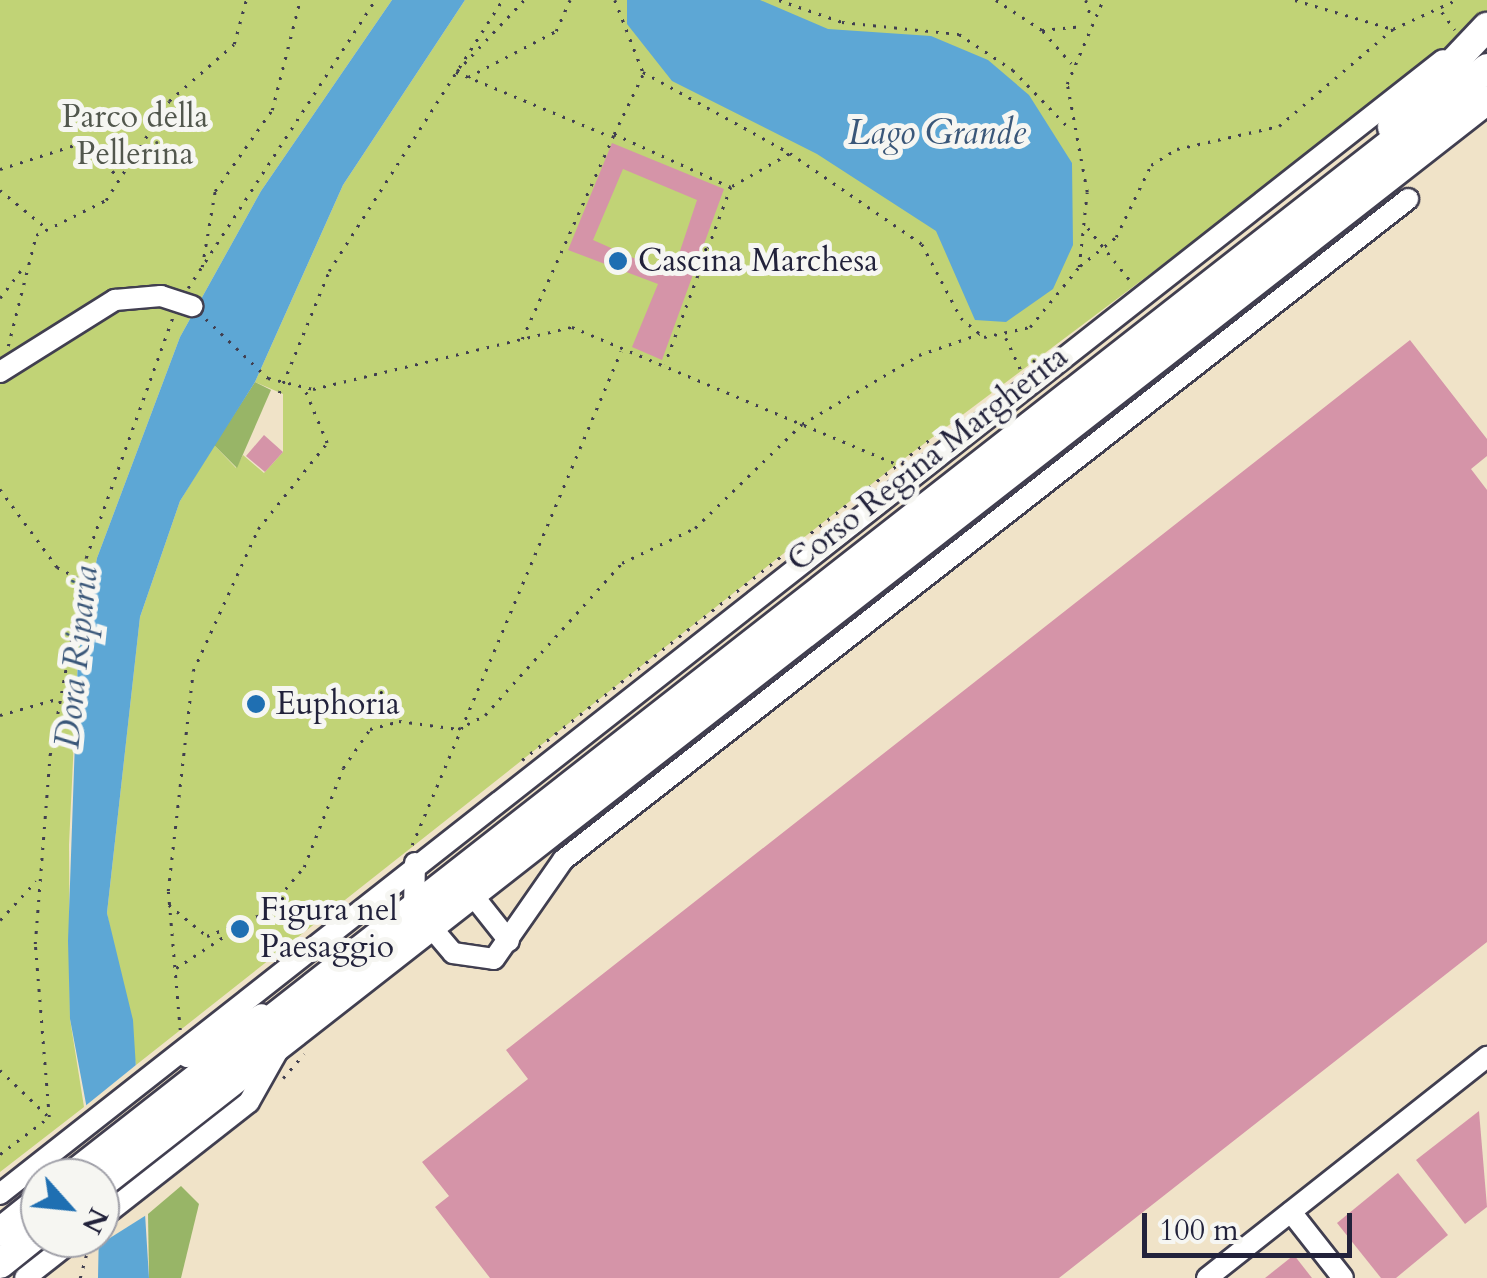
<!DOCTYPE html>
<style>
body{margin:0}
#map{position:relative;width:1487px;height:1278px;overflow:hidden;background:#f0e3c8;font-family:Cardo,serif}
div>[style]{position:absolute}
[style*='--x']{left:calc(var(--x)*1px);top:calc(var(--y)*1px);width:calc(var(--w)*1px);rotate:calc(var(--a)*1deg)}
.green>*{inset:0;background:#c1d376}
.forest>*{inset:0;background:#98b567}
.water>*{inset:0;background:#5da7d5}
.pier>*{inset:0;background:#f0e3c8}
.building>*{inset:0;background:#d594a8}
.path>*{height:2.5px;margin-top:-1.25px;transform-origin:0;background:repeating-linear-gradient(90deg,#413f50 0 2.5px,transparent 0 10.5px)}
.roads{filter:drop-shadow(2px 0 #413f50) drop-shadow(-2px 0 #413f50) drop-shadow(0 2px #413f50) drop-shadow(0 -2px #413f50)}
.minor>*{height:20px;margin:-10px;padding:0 10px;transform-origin:10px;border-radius:10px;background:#fff}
.major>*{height:28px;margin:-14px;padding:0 14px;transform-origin:14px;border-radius:14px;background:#fff}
.dots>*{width:28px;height:28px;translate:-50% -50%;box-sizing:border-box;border:5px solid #f6f6f2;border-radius:50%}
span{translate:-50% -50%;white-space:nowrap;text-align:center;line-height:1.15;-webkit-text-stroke:10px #f6f6f2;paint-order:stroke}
.park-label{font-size:32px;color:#52574d}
.poi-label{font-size:32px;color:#22223b}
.left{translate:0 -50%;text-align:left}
.street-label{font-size:32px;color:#22223b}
.water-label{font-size:35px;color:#3a5779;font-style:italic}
.north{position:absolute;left:20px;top:1158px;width:100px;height:100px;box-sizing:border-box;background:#f6f6f2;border:2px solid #a1a1a9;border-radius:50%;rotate:117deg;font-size:28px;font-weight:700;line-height:40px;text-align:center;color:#22223b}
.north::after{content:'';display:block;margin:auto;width:35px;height:45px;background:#1f6fb2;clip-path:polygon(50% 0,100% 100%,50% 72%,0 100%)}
.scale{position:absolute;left:1142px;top:1213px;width:210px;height:45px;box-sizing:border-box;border:5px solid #22223b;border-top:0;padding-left:12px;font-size:30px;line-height:35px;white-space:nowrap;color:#22223b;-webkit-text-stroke:8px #f6f6f2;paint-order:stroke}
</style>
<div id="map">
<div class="green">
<div style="clip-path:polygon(0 0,392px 0,261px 191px,180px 337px,97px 558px,78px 655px,69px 845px,70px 1019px,84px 1107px,0 1172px)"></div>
<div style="clip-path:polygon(465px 0,1487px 0,1487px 21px,897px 464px,136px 1065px,107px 913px,140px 617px,180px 501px,214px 445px,236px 468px,243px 455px,264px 473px,283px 452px,283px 394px,255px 382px,343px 185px)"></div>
</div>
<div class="forest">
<div style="clip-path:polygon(255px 382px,271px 390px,237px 468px,214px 445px)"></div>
<div style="clip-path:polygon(181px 1186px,199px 1204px,181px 1278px,149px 1278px,148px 1214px)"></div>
</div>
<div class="water">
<div style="clip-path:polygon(392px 0,465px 0,343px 185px,255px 382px,180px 501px,140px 617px,107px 913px,133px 1020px,149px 1278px,98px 1278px,100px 1178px,70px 1019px,68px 941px,78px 655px,97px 558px,180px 337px,261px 191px)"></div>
<div style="clip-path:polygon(627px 0,760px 0,828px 29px,931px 36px,988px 60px,1029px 95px,1072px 163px,1073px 245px,1053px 289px,1006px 322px,975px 320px,936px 231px,817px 154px,672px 81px,627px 24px)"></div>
</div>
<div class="pier">
<div style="clip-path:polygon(136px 1065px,148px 1214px,102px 1243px,84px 1107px)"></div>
</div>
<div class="building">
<div style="clip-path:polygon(evenodd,612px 143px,724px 189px,662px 360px,632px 347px,658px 284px,568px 250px,612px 143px,623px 169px,697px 200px,672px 275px,593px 240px,623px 169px)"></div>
<div style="clip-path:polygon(1410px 340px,1487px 439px,1487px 456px,1471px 469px,1487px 490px,1487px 942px,1059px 1278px,490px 1278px,435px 1207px,449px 1196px,422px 1162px,528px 1079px,506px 1050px)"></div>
<div style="clip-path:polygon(264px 435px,283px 452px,265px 472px,246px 456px)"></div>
<div style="clip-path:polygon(1479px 1111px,1487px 1207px,1465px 1224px,1416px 1160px)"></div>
<div style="clip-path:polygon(1398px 1173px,1448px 1235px,1396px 1278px,1381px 1278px,1337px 1223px)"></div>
<div style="clip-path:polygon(1294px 1255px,1312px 1278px,1265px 1278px)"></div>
</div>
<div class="path">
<div style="--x:615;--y:0;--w:77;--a:68.7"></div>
<div style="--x:643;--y:72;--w:168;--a:28.9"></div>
<div style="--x:790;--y:153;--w:160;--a:34.6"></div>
<div style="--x:922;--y:244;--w:84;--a:62.2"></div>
<div style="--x:961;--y:318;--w:30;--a:40"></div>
<div style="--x:984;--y:337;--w:47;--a:-12.3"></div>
<div style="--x:1030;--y:327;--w:77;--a:-50.8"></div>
<div style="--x:1079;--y:267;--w:75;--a:-83.9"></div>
<div style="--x:1087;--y:192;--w:110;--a:-100.5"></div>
<div style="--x:1067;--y:84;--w:91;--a:-66.8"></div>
<div style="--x:779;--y:0;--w:67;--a:19.2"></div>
<div style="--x:842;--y:22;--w:118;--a:5.9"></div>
<div style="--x:959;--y:34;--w:65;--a:33.7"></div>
<div style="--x:1013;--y:70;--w:78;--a:46"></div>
<div style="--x:996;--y:0;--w:55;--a:33.1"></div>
<div style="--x:1042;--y:30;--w:42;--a:-5.4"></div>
<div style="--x:1086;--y:0;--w:18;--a:74"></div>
<div style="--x:1295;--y:0;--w:102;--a:16.5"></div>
<div style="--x:1393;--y:29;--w:69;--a:-24.7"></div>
<div style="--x:1442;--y:12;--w:22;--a:54"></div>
<div style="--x:1043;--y:31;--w:43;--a:48.8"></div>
<div style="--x:457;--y:71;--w:98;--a:-46.7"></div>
<div style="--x:456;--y:72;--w:161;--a:22.6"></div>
<div style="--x:468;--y:77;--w:99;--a:-27.6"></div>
<div style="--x:556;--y:31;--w:34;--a:-66"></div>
<div style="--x:614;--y:134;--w:67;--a:-64.2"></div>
<div style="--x:0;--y:169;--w:85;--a:-17.8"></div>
<div style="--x:81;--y:143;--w:51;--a:41.8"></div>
<div style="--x:732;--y:186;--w:67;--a:-29.6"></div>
<div style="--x:0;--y:190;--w:57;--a:39.3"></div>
<div style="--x:1088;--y:228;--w:72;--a:51.2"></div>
<div style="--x:1080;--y:266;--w:46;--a:-38.9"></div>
<div style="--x:1116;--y:237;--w:80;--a:-64.1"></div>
<div style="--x:1151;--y:165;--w:31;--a:-32"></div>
<div style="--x:1177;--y:149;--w:105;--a:-12.7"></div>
<div style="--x:1279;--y:126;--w:150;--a:-40.4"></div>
<div style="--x:202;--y:267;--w:77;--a:-80.3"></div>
<div style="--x:215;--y:191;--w:99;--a:-54.9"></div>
<div style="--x:272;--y:110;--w:114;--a:-75.7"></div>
<div style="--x:188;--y:288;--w:343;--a:-57"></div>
<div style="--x:0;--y:298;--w:38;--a:-53"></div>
<div style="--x:206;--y:319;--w:86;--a:43.6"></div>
<div style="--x:268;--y:378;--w:46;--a:13.7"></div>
<div style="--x:313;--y:389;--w:266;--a:-13.5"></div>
<div style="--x:572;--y:327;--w:354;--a:22.9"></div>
<div style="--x:1006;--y:338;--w:35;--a:65"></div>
<div style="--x:522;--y:339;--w:225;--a:-65.8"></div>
<div style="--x:614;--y:134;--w:128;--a:24.4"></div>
<div style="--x:731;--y:187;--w:189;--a:110.4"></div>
<div style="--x:8;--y:346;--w:114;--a:-75.8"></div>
<div style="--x:36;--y:235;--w:78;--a:-26.6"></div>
<div style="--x:106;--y:200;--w:117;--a:-57.5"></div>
<div style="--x:169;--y:101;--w:86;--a:-41.2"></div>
<div style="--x:234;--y:44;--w:46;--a:-74.7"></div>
<div style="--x:279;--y:393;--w:132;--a:-67.7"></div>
<div style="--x:329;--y:271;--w:322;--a:-57.4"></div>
<div style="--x:0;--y:489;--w:97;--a:53.8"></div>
<div style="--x:57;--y:567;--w:26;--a:28"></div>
<div style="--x:0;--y:715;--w:59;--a:-15.7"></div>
<div style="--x:522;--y:760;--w:547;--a:-38.17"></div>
<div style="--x:412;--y:845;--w:536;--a:-67.07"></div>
<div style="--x:169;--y:905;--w:49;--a:39.2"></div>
<div style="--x:207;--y:936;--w:62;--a:-21.6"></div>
<div style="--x:265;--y:913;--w:60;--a:-49.7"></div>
<div style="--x:304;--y:867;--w:106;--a:-68.5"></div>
<div style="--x:343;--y:768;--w:47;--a:-55.3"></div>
<div style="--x:370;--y:729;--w:30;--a:-15"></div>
<div style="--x:399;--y:721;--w:60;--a:7.7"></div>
<div style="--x:458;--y:729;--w:30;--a:-27"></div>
<div style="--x:485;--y:715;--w:205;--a:-48"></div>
<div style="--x:622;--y:563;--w:81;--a:-25.6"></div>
<div style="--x:695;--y:528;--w:149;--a:-44.2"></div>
<div style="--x:802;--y:424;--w:136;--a:-30.5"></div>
<div style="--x:919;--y:355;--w:64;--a:-19.3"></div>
<div style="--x:0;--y:920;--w:53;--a:-47.3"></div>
<div style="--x:176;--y:968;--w:56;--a:-33.4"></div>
<div style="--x:180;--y:1030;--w:140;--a:-94.9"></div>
<div style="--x:168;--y:891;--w:221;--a:-83.5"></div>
<div style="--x:193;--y:671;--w:156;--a:-65.4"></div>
<div style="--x:258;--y:529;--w:110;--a:-51.3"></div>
<div style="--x:327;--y:443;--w:60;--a:-112.7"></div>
<div style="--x:0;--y:1070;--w:66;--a:43.8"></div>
<div style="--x:283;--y:1078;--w:32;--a:-49"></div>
<div style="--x:49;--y:1117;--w:174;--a:-94.6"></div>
<div style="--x:35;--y:944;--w:190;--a:-85.5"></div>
<div style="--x:50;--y:755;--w:200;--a:-79.6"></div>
<div style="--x:86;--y:558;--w:256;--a:-70.2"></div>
<div style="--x:0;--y:1154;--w:60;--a:-36.9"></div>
<div style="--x:89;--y:1250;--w:22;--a:-39"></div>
<div style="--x:80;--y:1278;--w:28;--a:-75"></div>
</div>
<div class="roads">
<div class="minor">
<div style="--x:0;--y:372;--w:136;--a:-32.1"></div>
<div style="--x:115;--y:300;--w:46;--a:-5"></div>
<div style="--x:161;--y:296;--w:33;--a:18"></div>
<div style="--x:415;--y:863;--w:44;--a:91.3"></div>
<div style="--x:414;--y:907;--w:60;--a:49.7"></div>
<div style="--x:453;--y:953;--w:41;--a:8.3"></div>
<div style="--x:494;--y:959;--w:121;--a:-55.1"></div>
<div style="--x:563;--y:860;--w:1073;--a:-38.03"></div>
<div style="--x:471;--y:893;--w:61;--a:51.6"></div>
<div style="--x:187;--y:1057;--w:86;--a:-29.8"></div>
<div style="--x:0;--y:1194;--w:1835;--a:-38.16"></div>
<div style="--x:1291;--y:1212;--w:84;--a:51.8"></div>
<div style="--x:100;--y:1219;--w:189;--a:-38.1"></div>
<div style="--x:249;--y:1102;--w:63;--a:-60.6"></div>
<div style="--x:25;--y:1278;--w:65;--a:-38.1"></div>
<div style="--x:1207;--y:1278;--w:357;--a:-38.3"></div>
</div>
<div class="major">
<div style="--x:1392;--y:127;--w:138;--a:-46.5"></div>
<div style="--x:69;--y:1178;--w:1801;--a:-38.05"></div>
<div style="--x:100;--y:1185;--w:1761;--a:-38.03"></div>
<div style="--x:0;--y:1232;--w:51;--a:-38.7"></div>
<div style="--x:0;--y:1264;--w:51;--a:-38.7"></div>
</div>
</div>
<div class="dots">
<div style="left:618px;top:261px;background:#1f6fb2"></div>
<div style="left:256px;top:704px;background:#1f6fb2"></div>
<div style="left:240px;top:929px;background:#1f6fb2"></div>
</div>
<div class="park-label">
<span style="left:135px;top:136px">Parco della<br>Pellerina</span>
</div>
<div class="poi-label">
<span class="left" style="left:638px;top:261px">Cascina Marchesa</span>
<span class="left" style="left:276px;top:704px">Euphoria</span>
<span class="left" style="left:260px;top:929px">Figura nel<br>Paesaggio</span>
</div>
<div class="street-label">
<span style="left:928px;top:459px;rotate:-38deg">Corso Regina Margherita</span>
</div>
<div class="water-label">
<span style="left:937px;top:133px">Lago Grande</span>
<span style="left:77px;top:657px;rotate:-84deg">Dora Riparia</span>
</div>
<div class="north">N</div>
<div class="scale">100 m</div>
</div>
